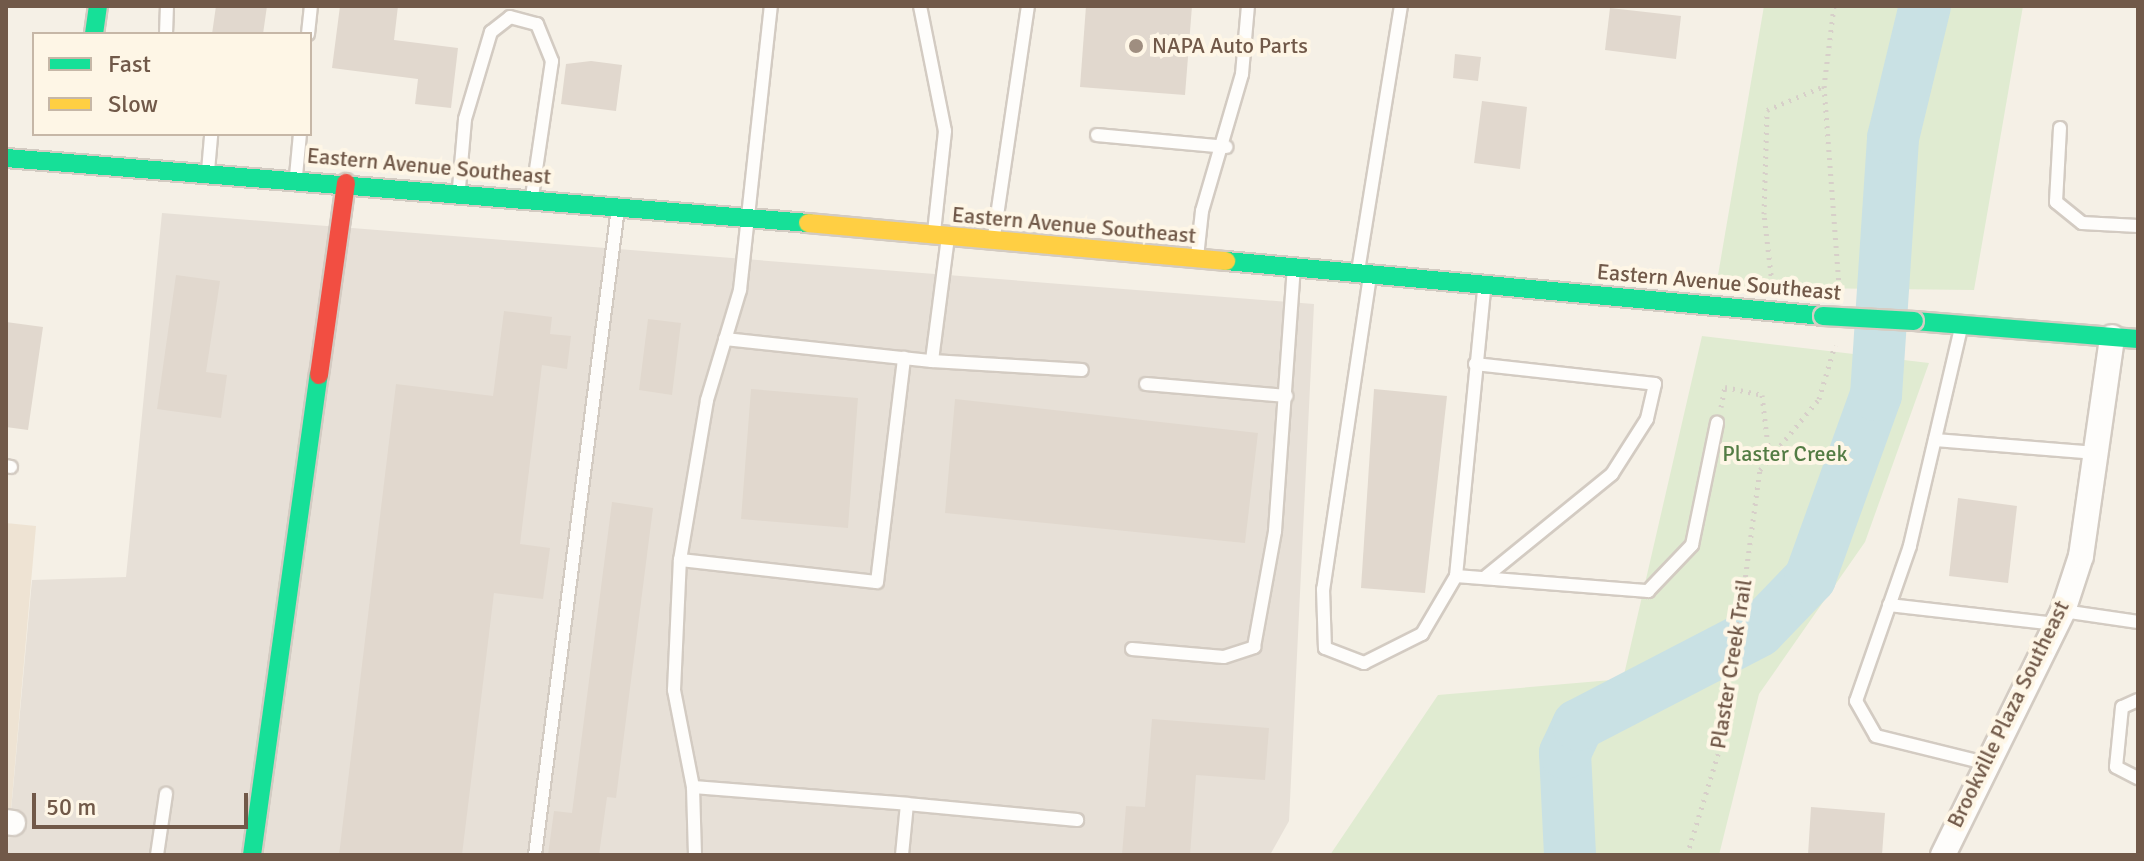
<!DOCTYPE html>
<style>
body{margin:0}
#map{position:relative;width:2144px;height:861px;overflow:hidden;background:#f5f0e6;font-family:Signika,sans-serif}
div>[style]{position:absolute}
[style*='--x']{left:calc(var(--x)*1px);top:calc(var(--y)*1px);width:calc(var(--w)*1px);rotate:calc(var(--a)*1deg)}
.residential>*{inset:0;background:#eee3d3}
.industrial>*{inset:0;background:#e7e0d7}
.green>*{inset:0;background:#e0ebd1}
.river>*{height:52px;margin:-26px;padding:0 26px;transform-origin:26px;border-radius:26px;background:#c9e1e4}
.building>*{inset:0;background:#e1d8ce}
.path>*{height:5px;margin-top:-2.5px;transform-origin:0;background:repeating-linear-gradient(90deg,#d7cfc9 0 2px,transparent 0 8px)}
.roads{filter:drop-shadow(2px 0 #d3cbc2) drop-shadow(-2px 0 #d3cbc2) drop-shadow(0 2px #d3cbc2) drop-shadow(0 -2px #d3cbc2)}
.lane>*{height:12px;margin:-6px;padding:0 6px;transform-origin:6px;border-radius:6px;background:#fefdfb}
.street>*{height:24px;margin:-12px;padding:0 12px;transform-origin:12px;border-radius:12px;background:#fefdfb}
.fast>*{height:18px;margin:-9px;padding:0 9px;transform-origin:9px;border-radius:9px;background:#16e098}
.slow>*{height:18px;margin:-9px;padding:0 9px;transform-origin:9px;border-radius:9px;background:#ffcf43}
.jam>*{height:18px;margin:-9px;padding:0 9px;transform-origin:9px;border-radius:9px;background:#f24e42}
.bridges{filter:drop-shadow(2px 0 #d5ccc3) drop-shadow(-2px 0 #d5ccc3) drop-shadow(0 2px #d5ccc3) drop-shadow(0 -2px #d5ccc3)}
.fast-bridge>*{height:18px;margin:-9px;padding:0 9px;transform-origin:9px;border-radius:9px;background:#16e098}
.dots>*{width:22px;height:22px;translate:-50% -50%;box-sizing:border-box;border:4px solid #fef6e6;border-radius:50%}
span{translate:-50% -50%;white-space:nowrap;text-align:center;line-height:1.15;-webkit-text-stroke:8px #fef6e6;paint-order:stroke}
.poi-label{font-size:22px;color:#715949}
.left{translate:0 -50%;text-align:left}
.street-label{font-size:22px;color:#715949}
.park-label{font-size:22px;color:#537c44}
.frame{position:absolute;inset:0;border:8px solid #715949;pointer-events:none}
.legend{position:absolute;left:32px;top:32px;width:280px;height:104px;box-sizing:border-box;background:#fef6e6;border:2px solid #c6b7a7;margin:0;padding:10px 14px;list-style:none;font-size:24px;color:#715949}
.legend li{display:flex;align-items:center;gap:16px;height:40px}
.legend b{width:40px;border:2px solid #c6b7a7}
.scale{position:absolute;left:32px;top:793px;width:216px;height:36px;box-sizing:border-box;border:4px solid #715949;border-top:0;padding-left:10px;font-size:24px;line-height:28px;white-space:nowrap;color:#715949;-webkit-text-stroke:6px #fef6e6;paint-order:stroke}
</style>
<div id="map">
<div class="residential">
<div style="clip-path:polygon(6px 523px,36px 526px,7px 855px,6px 855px)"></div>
</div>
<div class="industrial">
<div style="clip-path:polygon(162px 213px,1314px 304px,1289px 821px,1270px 855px,7px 855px,32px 580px,126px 577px)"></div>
</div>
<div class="green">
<div style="clip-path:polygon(1764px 6px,2023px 6px,1974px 290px,1716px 287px)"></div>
<div style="clip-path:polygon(1702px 336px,1929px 363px,1865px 542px,1759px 694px,1719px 855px,1330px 855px,1438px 695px,1623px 679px)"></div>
</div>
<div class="river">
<div style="--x:1570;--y:855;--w:102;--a:-92.8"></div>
<div style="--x:1565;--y:753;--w:31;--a:-65"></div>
<div style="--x:1578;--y:725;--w:204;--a:-27.4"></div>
<div style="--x:1759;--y:631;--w:74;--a:-46.1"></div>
<div style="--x:1810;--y:578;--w:195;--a:-70.2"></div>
<div style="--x:1876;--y:395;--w:258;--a:-86.2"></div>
<div style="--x:1893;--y:138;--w:136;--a:-76.4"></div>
</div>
<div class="building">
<div style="clip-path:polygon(216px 6px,267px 6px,263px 34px,212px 34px)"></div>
<div style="clip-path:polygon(340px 6px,398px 6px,394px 40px,458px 48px,451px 108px,415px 104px,418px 79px,332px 68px)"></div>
<div style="clip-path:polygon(1086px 6px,1192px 6px,1185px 95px,1080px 87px)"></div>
<div style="clip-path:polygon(1610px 8px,1681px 16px,1676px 59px,1605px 50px)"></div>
<div style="clip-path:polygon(1455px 54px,1481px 57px,1478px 81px,1453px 78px)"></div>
<div style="clip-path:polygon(591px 61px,622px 65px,616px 111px,561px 104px,566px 64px)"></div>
<div style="clip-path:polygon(1482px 101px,1527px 107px,1520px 169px,1474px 163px)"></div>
<div style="clip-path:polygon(176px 275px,220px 281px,206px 372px,227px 375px,221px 418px,157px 409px)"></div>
<div style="clip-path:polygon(504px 311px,552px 317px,550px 334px,571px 336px,567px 369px,542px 365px,520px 544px,550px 548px,543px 599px,494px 593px,462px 855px,339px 855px,396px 384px,493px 396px)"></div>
<div style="clip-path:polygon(648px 319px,681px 323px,672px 395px,639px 390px)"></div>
<div style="clip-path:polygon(6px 322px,43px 327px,28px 430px,6px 427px)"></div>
<div style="clip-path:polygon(751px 389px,858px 398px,848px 528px,741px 519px)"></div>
<div style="clip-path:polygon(1374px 389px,1447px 396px,1425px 593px,1361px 588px)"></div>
<div style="clip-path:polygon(955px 399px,1258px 433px,1245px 543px,945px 513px)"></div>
<div style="clip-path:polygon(1958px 498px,2017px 506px,2008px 583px,1949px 576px)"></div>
<div style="clip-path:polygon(612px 502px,653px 508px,616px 798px,607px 797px,599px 855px,548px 855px,554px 811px,572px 813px)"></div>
<div style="clip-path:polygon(1152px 719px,1269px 728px,1265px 780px,1196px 775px,1190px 855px,1122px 855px,1126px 806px,1145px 807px)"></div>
<div style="clip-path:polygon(1811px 807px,1885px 813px,1882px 855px,1808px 855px)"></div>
</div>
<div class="path">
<div style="--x:1834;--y:6;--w:81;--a:97.1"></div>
<div style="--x:1824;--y:86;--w:202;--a:85.7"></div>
<div style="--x:1772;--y:283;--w:69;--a:-96.6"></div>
<div style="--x:1764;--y:214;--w:104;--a:-88.3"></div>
<div style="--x:1767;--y:110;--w:62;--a:-22.8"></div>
<div style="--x:1721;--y:407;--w:20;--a:-79"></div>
<div style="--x:1725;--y:387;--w:38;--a:12"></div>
<div style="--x:1762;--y:395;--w:60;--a:83.3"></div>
<div style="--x:1687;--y:855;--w:126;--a:-72.9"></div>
<div style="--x:1724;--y:735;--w:267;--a:-82.3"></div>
<div style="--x:1760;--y:470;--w:92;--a:-50.3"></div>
<div style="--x:1819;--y:399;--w:56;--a:-73.5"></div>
</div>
<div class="roads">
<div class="lane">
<div style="--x:920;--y:6;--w:127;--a:78.7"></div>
<div style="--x:945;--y:131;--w:102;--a:96.2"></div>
<div style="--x:166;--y:34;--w:28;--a:-88"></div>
<div style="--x:308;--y:34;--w:28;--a:-84"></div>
<div style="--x:2060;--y:128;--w:74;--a:93.1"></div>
<div style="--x:2056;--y:202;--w:33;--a:39"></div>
<div style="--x:2082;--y:223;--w:56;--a:3.1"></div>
<div style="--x:1097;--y:135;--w:130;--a:5.3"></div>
<div style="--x:208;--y:171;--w:37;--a:-85"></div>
<div style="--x:296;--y:176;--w:42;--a:-84.6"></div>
<div style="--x:459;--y:188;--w:69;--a:-85"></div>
<div style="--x:465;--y:119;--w:91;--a:-73.4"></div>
<div style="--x:491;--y:32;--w:24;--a:-38"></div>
<div style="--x:510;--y:17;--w:28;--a:15"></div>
<div style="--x:537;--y:24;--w:40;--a:68"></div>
<div style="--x:552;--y:61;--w:137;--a:98.4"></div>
<div style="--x:994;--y:236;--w:232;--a:-81.6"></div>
<div style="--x:948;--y:237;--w:125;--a:97.4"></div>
<div style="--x:932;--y:361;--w:150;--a:3.4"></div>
<div style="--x:1197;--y:257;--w:46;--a:-83.8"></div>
<div style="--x:1202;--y:211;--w:143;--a:-73.7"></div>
<div style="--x:1242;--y:74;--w:68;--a:-85"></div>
<div style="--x:1358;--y:271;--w:268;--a:-80.8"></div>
<div style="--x:1370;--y:276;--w:317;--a:98.5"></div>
<div style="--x:1323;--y:589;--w:59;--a:88.1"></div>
<div style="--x:1325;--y:648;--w:42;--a:21"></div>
<div style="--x:1364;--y:663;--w:65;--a:-26.6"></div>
<div style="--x:1422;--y:634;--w:67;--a:-59.6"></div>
<div style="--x:1456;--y:576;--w:288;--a:-84.4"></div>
<div style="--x:1961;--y:328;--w:224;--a:103.2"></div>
<div style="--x:1910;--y:546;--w:164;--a:109.2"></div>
<div style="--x:1856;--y:701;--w:40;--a:60.3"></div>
<div style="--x:1876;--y:736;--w:112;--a:13.9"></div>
<div style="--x:725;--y:339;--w:208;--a:6.1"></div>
<div style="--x:1475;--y:364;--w:181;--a:6.3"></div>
<div style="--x:1655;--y:384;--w:36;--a:103"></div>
<div style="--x:1647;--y:419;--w:65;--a:122.5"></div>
<div style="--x:1612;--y:474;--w:165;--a:140.9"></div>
<div style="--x:1146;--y:384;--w:141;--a:4.9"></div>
<div style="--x:1935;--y:440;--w:162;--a:4.6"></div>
<div style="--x:6;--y:466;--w:5;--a:11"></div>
<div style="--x:680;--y:560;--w:198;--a:6.4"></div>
<div style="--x:877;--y:582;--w:226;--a:-83.1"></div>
<div style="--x:1456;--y:576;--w:193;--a:4.5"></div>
<div style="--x:1648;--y:591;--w:64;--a:-46.3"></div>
<div style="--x:1692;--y:545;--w:125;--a:-78.4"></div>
<div style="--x:1889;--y:605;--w:168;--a:6.5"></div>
<div style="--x:2063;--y:611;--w:76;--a:8.3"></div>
<div style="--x:1132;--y:649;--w:92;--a:5"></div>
<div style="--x:1224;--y:657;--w:32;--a:-18"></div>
<div style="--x:1254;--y:647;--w:118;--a:-79.7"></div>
<div style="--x:1275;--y:531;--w:263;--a:-85.9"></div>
<div style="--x:2138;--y:700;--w:17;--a:156"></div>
<div style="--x:2122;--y:707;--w:60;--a:95.7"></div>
<div style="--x:2116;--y:767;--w:25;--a:27"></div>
<div style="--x:693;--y:787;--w:215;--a:4.5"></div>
<div style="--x:157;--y:855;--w:62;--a:-81.6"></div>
<div style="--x:535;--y:855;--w:652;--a:-82.69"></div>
<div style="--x:695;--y:855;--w:68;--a:-91.7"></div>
<div style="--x:693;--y:787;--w:99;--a:-101.1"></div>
<div style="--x:674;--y:690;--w:130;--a:-87.4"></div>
<div style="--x:680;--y:560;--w:162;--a:-80.4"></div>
<div style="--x:707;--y:400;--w:115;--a:-73.3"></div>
<div style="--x:740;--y:290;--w:286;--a:-83.8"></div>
<div style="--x:902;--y:855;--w:51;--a:-84.4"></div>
<div style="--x:907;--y:804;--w:171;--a:5.4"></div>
</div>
<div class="street">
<div style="--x:6;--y:822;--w:7;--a:8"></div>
<div style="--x:1943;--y:855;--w:272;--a:-63.8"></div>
<div style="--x:2063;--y:611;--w:58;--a:-71.9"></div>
<div style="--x:2081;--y:556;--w:221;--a:-81.9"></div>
</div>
<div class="fast">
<div style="--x:94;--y:34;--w:28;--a:-82"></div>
<div style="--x:6;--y:158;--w:805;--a:4.63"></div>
<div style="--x:1226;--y:261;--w:600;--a:5.26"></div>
<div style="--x:1914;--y:321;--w:225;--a:4.6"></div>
<div style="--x:252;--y:855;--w:485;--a:-82.1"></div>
</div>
<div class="slow">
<div style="--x:808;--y:223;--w:420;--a:5.2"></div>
</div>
<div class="jam">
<div style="--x:319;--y:375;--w:194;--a:-82"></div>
</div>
</div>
<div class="bridges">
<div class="fast-bridge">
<div style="--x:1823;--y:316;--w:91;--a:3.1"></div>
</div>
</div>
<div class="dots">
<div style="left:1136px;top:46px;background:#9f8e80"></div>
</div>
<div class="poi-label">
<span class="left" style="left:1152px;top:46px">NAPA Auto Parts</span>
</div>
<div class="street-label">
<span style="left:429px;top:166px;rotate:5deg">Eastern Avenue Southeast</span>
<span style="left:1074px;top:225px;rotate:5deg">Eastern Avenue Southeast</span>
<span style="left:1719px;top:282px;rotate:5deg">Eastern Avenue Southeast</span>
<span style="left:1731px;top:664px;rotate:-81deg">Plaster Creek Trail</span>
<span style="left:2008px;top:714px;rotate:-64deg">Brookville Plaza Southeast</span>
</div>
<div class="park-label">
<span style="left:1785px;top:454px">Plaster Creek</span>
</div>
<div class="frame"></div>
<ul class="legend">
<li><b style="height:10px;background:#16e098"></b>Fast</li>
<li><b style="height:10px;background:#ffcf43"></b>Slow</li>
</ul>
<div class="scale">50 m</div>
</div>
